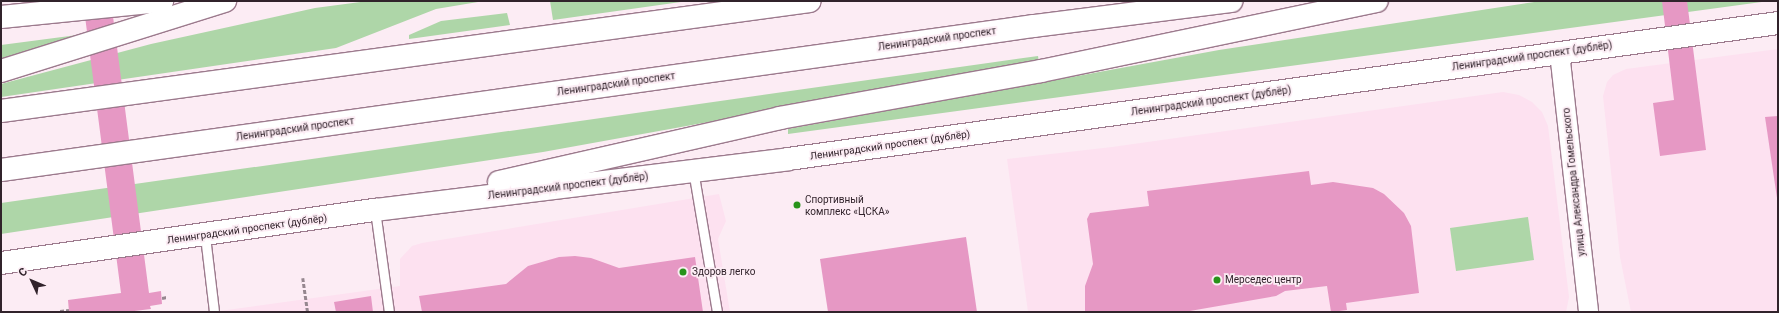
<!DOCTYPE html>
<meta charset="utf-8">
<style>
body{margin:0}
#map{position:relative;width:1779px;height:313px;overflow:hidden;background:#fcecf4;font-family:Roboto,sans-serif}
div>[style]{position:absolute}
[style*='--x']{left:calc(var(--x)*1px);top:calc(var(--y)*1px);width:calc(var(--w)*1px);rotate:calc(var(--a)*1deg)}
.built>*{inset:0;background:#fde1f0}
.green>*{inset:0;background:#aed6a8}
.building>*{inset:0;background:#e698c4}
.path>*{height:2.5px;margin-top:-1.25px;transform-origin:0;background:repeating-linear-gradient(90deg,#96878f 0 4px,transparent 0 6px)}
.roads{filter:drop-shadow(1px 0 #9c7a8d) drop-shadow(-1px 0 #9c7a8d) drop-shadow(0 1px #9c7a8d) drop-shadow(0 -1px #9c7a8d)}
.lane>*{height:9px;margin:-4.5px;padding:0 4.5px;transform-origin:4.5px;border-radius:4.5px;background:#fff}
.street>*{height:19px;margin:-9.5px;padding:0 9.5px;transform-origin:9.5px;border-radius:9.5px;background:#fff}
.secondary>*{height:22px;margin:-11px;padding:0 11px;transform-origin:11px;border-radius:11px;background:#fff}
.primary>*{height:22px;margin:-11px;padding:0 11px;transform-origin:11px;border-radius:11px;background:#fff}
.dots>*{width:11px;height:11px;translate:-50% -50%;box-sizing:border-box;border:2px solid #fcecf4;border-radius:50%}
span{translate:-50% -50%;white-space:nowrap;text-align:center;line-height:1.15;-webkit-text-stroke:3.5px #fcecf4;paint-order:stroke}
.street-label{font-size:10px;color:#31232b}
.poi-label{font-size:10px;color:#31232b}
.left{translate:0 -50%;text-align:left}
.frame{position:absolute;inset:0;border:2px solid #31232b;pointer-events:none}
.north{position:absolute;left:12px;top:261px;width:40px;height:40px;-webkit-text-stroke:3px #fcecf4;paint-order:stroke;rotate:314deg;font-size:11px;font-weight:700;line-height:16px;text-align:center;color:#31232b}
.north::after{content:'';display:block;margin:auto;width:14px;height:18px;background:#31232b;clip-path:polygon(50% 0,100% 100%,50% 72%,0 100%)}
</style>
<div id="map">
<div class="built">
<div style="clip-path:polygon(1778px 49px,1778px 312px,1631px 312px,1620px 257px,1603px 96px,1607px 82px,1613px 75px,1626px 69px)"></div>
<div style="clip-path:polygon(1503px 92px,1519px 95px,1532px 102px,1542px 112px,1548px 126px,1569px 297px,1566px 312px,1028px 312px,1007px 159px,1112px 147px)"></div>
<div style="clip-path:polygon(719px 194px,726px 221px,718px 239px,730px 312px,212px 312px,400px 286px,400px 259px,412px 246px,422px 243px)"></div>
</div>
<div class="green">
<div style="clip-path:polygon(368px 1px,484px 1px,436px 9px,336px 48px,1px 97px,1px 84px,151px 44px,315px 8px)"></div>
<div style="clip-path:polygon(550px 1px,688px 1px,553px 20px)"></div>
<div style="clip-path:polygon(1541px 1px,1769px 1px,788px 134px,788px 129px,1219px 50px)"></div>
<div style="clip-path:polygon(507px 13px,510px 25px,409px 39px,409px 35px,441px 21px)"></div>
<div style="clip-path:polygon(85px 34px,1px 62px,1px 45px)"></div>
<div style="clip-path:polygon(1038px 56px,1039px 62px,543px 152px,1px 234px,1px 203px)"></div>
<div style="clip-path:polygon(1528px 217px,1534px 260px,1456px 271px,1450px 228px)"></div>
</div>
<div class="building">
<div style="clip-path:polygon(83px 1px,111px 1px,149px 293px,161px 291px,162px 304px,150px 306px,151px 309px,126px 312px,69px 312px,68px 300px,121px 293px)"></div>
<div style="clip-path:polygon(1662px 1px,1687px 1px,1706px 150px,1660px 156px,1653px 103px,1674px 100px)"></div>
<div style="clip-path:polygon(1778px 116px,1778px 198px,1777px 198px,1765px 117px)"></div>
<div style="clip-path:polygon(1309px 171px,1311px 185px,1333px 182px,1373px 188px,1384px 194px,1404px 213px,1411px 226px,1419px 293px,1346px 303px,1347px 310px,1331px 312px,1327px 286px,1285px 291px,1276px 296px,1184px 312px,1085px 312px,1085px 286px,1093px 264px,1087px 219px,1090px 213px,1149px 206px,1147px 191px)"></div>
<div style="clip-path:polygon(966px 237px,977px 312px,828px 312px,820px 259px)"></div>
<div style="clip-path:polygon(575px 256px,591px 258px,619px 268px,695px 257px,703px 312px,422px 312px,419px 296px,506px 284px,528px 266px,559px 257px)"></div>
<div style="clip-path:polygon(371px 296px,373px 312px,336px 312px,334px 302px)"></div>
</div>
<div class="path">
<div style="--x:303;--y:278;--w:34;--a:82"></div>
<div style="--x:162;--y:298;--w:5;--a:-11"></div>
<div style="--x:60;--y:311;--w:9;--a:-6"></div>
</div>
<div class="roads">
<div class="lane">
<div style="--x:693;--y:170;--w:144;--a:80.4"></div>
<div style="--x:375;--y:210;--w:103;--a:82.2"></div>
<div style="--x:205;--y:236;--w:77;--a:83.2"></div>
</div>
<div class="street">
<div style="--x:1559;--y:52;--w:262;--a:83.6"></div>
</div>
<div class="secondary">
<div style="--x:1;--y:17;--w:162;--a:-5.7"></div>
<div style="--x:1;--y:71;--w:235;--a:-17.4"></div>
<div style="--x:499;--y:182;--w:288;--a:-12.8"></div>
<div style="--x:780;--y:118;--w:265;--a:-10.2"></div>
<div style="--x:1041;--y:71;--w:343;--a:-11.8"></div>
<div style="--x:1;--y:263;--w:378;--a:-8.1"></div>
<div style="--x:375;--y:210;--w:416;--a:-7"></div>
<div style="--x:788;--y:159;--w:999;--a:-7.82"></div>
</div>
<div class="primary">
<div style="--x:1;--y:111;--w:816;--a:-7.74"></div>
<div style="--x:1;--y:170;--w:1043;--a:-7.94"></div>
<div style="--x:1034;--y:26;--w:199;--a:-7.2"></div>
</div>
</div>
<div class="dots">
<div style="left:797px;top:205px;background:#28931a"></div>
<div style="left:683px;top:272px;background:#28931a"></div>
<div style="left:1217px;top:280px;background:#28931a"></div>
</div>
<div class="street-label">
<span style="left:937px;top:39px;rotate:-8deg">Ленинградский проспект</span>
<span style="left:1532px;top:56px;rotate:-8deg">Ленинградский проспект (дублёр)</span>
<span style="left:616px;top:84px;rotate:-8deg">Ленинградский проспект</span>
<span style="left:1211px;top:101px;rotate:-8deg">Ленинградский проспект (дублёр)</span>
<span style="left:295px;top:129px;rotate:-8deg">Ленинградский проспект</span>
<span style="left:890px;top:145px;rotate:-8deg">Ленинградский проспект (дублёр)</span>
<span style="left:1574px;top:182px;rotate:-96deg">улица Александра Гомельского</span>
<span style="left:568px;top:186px;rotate:-7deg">Ленинградский проспект (дублёр)</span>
<span style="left:247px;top:229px;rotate:-8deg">Ленинградский проспект (дублёр)</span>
</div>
<div class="poi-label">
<span class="left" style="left:805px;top:205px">Спортивный<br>комплекс «ЦСКА»</span>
<span class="left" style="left:692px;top:272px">Здоров легко</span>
<span class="left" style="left:1225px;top:280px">Мерседес центр</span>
</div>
<div class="frame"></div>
<div class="north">С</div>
</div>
